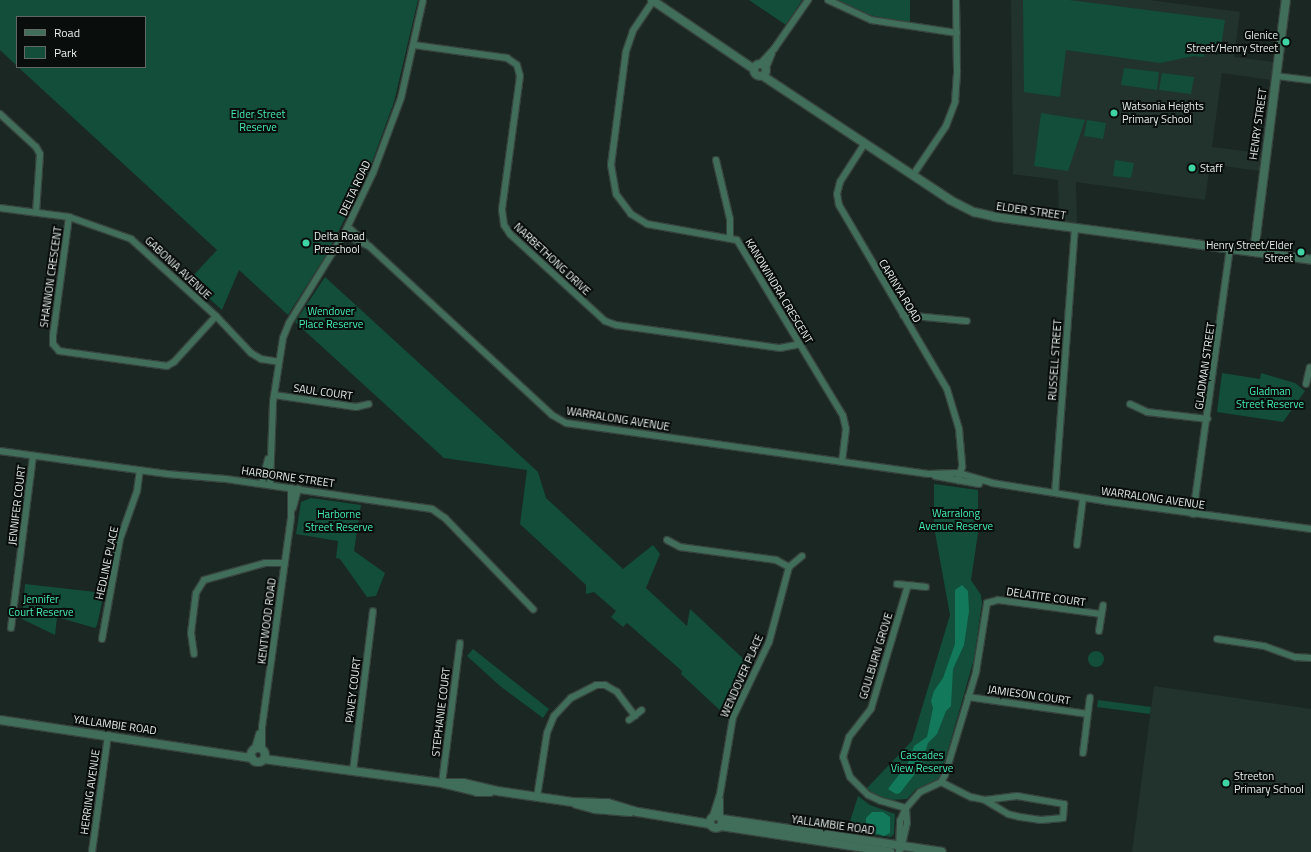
<!DOCTYPE html>
<style>
body{margin:0}
#map{position:relative;width:1311px;height:852px;overflow:hidden;background:#1b2722;font-family:"Titillium Web",sans-serif}
div>[style]{position:absolute}
[style*='--x']{left:calc(var(--x)*1px);top:calc(var(--y)*1px);width:calc(var(--w)*1px);rotate:calc(var(--a)*1deg)}
.built>*{inset:0;background:#21332c}
.green>*{inset:0;background:#124e3a}
.round{border-radius:50%}
.water>*{inset:0;background:#12795a}
.roads{filter:drop-shadow(1px 0 #37433e) drop-shadow(-1px 0 #37433e) drop-shadow(0 1px #37433e) drop-shadow(0 -1px #37433e)}
.minor>*{height:6px;margin:-3px;padding:0 3px;transform-origin:3px;border-radius:3px;background:#416d5b}
.tertiary>*{height:8px;margin:-4px;padding:0 4px;transform-origin:4px;border-radius:4px;background:#416d5b}
.tertiary>.ring{margin:-4px;padding:0;box-sizing:content-box;background:none;border:8px solid #416d5b;border-radius:50%}
.dots>*{width:11px;height:11px;translate:-50% -50%;box-sizing:border-box;border:2px solid #090e0c;border-radius:50%}
span{translate:-50% -50%;white-space:nowrap;text-align:center;line-height:1.15;-webkit-text-stroke:4px #090e0c;paint-order:stroke}
.poi-label{font-size:11px;color:#e6eeea}
.right{translate:-100% -50%;text-align:right}
.left{translate:0 -50%;text-align:left}
.park-label{font-size:11px;color:#45ecb5}
.street-label{font-size:11px;color:#e6eeea}
.legend{position:absolute;left:16px;top:16px;width:130px;height:52px;box-sizing:border-box;background:#090e0c;border:1px solid #616865;margin:0;padding:5px 7px;list-style:none;font-size:12px;color:#e6eeea}
.legend li{display:flex;align-items:center;gap:8px;height:20px}
.legend b{width:20px;border:1px solid #616865}
</style>
<div id="map">
<div class="built">
<div style="clip-path:polygon(1011px 0,1149px 0,1240px 12px,1234px 57px,1273px 62px,1271px 80px,1222px 73px,1212px 147px,1261px 153px,1259px 171px,1210px 164px,1205px 200px,1076px 182px,1077px 223px,1059px 221px,1058px 180px,1013px 174px)"></div>
<div style="clip-path:polygon(1154px 686px,1311px 709px,1311px 852px,1132px 852px)"></div>
</div>
<div class="green">
<div style="clip-path:polygon(0 0,418px 0,394px 102px,368px 173px,328px 252px,288px 315px,239px 270px,222px 310px,189px 280px,217px 250px,18px 67px,145px 67px,145px 17px,17px 17px,17px 66px,0 50px)"></div>
<div style="clip-path:polygon(749px 0,802px 0,786px 25px)"></div>
<div style="clip-path:polygon(836px 0,910px 0,910px 23px,869px 15px)"></div>
<div style="clip-path:polygon(1023px 0,1069px 0,1225px 20px,1220px 54px,1210px 53px,1204px 54px,1204px 57px,1194px 56px,1160px 63px,1066px 50px,1060px 97px,1024px 92px)"></div>
<div style="clip-path:polygon(1124px 68px,1159px 72px,1157px 90px,1121px 85px)"></div>
<div style="clip-path:polygon(1162px 73px,1194px 77px,1191px 94px,1159px 90px)"></div>
<div style="clip-path:polygon(1041px 113px,1085px 120px,1068px 171px,1034px 166px)"></div>
<div style="clip-path:polygon(1087px 120px,1106px 123px,1103px 139px,1084px 136px)"></div>
<div style="clip-path:polygon(1115px 160px,1134px 163px,1131px 178px,1113px 176px)"></div>
<div style="clip-path:polygon(325px 277px,538px 472px,546px 498px,623px 569px,653px 545px,660px 554px,646px 588px,687px 626px,690px 609px,749px 664px,724px 714px,681px 674px,682px 671px,627px 623px,623px 627px,611px 617px,616px 611px,594px 592px,586px 594px,586px 585px,520px 524px,527px 470px,444px 458px,295px 322px)"></div>
<div style="clip-path:polygon(1222px 373px,1260px 379px,1261px 373px,1295px 383px,1305px 391px,1283px 422px,1217px 412px)"></div>
<div style="clip-path:polygon(934px 484px,978px 490px,978px 533px,971px 580px,981px 595px,982px 603px,974px 659px,941px 775px,935px 782px,916px 789px,907px 799px,890px 800px,875px 795px,866px 789px,912px 741px,950px 615px,934px 527px)"></div>
<div style="clip-path:polygon(311px 498px,361px 505px,354px 551px,385px 573px,376px 596px,367px 597px,340px 559px,336px 558px,338px 541px,296px 534px,301px 502px)"></div>
<div style="clip-path:polygon(25px 584px,104px 593px,97px 625px,95px 628px,57px 617px,55px 635px,22px 619px)"></div>
<div style="clip-path:polygon(473px 649px,549px 709px,543px 718px,500px 686px,467px 656px)"></div>
<div class="round" style="left:1088px;top:651px;width:16px;height:16px"></div>
<div style="clip-path:polygon(1098px 700px,1151px 707px,1150px 714px,1097px 707px)"></div>
<div style="clip-path:polygon(858px 796px,870px 805px,895px 814px,894px 834px,891px 837px,847px 831px)"></div>
</div>
<div class="water">
<div style="clip-path:polygon(962px 585px,968px 591px,969px 611px,964px 645px,953px 669px,951px 706px,946px 711px,937px 734px,928px 743px,921px 766px,900px 793px,896px 794px,888px 789px,908px 763px,914px 746px,927px 737px,933px 708px,931px 701px,934px 691px,943px 678px,955px 644px,955px 590px)"></div>
<div style="clip-path:polygon(872px 812px,883px 812px,890px 817px,890px 833px,884px 836px,866px 830px,866px 818px)"></div>
</div>
<div class="roads">
<div class="minor">
<div style="--x:828;--y:0;--w:47;--a:24.9"></div>
<div style="--x:871;--y:20;--w:87;--a:8.6"></div>
<div style="--x:653;--y:1;--w:36;--a:124"></div>
<div style="--x:633;--y:31;--w:21;--a:109"></div>
<div style="--x:626;--y:51;--w:115;--a:97.5"></div>
<div style="--x:611;--y:165;--w:29;--a:80"></div>
<div style="--x:616;--y:194;--w:25;--a:53"></div>
<div style="--x:631;--y:214;--w:19;--a:32"></div>
<div style="--x:647;--y:224;--w:91;--a:10.1"></div>
<div style="--x:737;--y:240;--w:205;--a:58.9"></div>
<div style="--x:843;--y:416;--w:13;--a:77"></div>
<div style="--x:846;--y:429;--w:33;--a:97"></div>
<div style="--x:414;--y:45;--w:94;--a:8"></div>
<div style="--x:507;--y:58;--w:12;--a:35"></div>
<div style="--x:517;--y:65;--w:11;--a:75"></div>
<div style="--x:520;--y:76;--w:135;--a:97.7"></div>
<div style="--x:502;--y:210;--w:15;--a:82"></div>
<div style="--x:504;--y:225;--w:11;--a:56"></div>
<div style="--x:510;--y:234;--w:129;--a:42.5"></div>
<div style="--x:605;--y:321;--w:12;--a:20"></div>
<div style="--x:616;--y:325;--w:166;--a:8"></div>
<div style="--x:780;--y:348;--w:20;--a:-11"></div>
<div style="--x:760;--y:64;--w:21;--a:-47"></div>
<div style="--x:774;--y:49;--w:60;--a:-55.2"></div>
<div style="--x:766;--y:68;--w:16;--a:-68"></div>
<div style="--x:1276;--y:76;--w:35;--a:7"></div>
<div style="--x:0;--y:114;--w:49;--a:42.5"></div>
<div style="--x:36;--y:147;--w:8;--a:60"></div>
<div style="--x:40;--y:154;--w:58;--a:93.9"></div>
<div style="--x:865;--y:143;--w:46;--a:122.7"></div>
<div style="--x:840;--y:182;--w:12;--a:104"></div>
<div style="--x:837;--y:194;--w:11;--a:80"></div>
<div style="--x:839;--y:205;--w:213;--a:59.6"></div>
<div style="--x:947;--y:389;--w:42;--a:73.3"></div>
<div style="--x:959;--y:429;--w:38;--a:85"></div>
<div style="--x:962;--y:467;--w:14;--a:107"></div>
<div style="--x:716;--y:160;--w:61;--a:76.7"></div>
<div style="--x:730;--y:219;--w:18;--a:90"></div>
<div style="--x:913;--y:175;--w:59;--a:-56"></div>
<div style="--x:946;--y:126;--w:26;--a:-69"></div>
<div style="--x:955;--y:102;--w:31;--a:-86"></div>
<div style="--x:957;--y:71;--w:71;--a:-90.8"></div>
<div style="--x:0;--y:208;--w:70;--a:7.4"></div>
<div style="--x:69;--y:217;--w:66;--a:19.5"></div>
<div style="--x:131;--y:239;--w:115;--a:42.2"></div>
<div style="--x:216;--y:316;--w:51;--a:46.6"></div>
<div style="--x:251;--y:353;--w:12;--a:31"></div>
<div style="--x:261;--y:359;--w:18;--a:9"></div>
<div style="--x:69;--y:217;--w:120;--a:97.7"></div>
<div style="--x:53;--y:336;--w:8;--a:90"></div>
<div style="--x:53;--y:344;--w:9;--a:49"></div>
<div style="--x:59;--y:351;--w:109;--a:7.9"></div>
<div style="--x:167;--y:366;--w:8;--a:-30"></div>
<div style="--x:174;--y:362;--w:62;--a:-47.6"></div>
<div style="--x:348;--y:227;--w:24;--a:42"></div>
<div style="--x:344;--y:234;--w:28;--a:26"></div>
<div style="--x:369;--y:246;--w:249;--a:42.7"></div>
<div style="--x:552;--y:415;--w:16;--a:30"></div>
<div style="--x:566;--y:423;--w:366;--a:8"></div>
<div style="--x:928;--y:474;--w:30;--a:-2"></div>
<div style="--x:958;--y:473;--w:35;--a:16"></div>
<div style="--x:992;--y:483;--w:113;--a:9.1"></div>
<div style="--x:1104;--y:501;--w:209;--a:7.7"></div>
<div style="--x:903;--y:315;--w:64;--a:5.4"></div>
<div style="--x:1306;--y:384;--w:17;--a:-77"></div>
<div style="--x:274;--y:395;--w:83;--a:8.3"></div>
<div style="--x:356;--y:407;--w:13;--a:-13"></div>
<div style="--x:1130;--y:404;--w:19;--a:25"></div>
<div style="--x:1147;--y:412;--w:61;--a:6.5"></div>
<div style="--x:0;--y:451;--w:169;--a:7.8"></div>
<div style="--x:167;--y:474;--w:59;--a:4.8"></div>
<div style="--x:226;--y:479;--w:208;--a:8.3"></div>
<div style="--x:432;--y:509;--w:16;--a:35"></div>
<div style="--x:445;--y:518;--w:127;--a:46"></div>
<div style="--x:935;--y:476;--w:45;--a:10.3"></div>
<div style="--x:262;--y:483;--w:25;--a:-76"></div>
<div style="--x:270;--y:485;--w:83;--a:-87.9"></div>
<div style="--x:273;--y:402;--w:65;--a:-81.1"></div>
<div style="--x:283;--y:338;--w:16;--a:-68"></div>
<div style="--x:289;--y:323;--w:105;--a:-58.3"></div>
<div style="--x:344;--y:234;--w:68;--a:-64.6"></div>
<div style="--x:373;--y:173;--w:80;--a:-69.5"></div>
<div style="--x:401;--y:98;--w:100;--a:-77.3"></div>
<div style="--x:1055;--y:493;--w:266;--a:-85.7"></div>
<div style="--x:293;--y:508;--w:20;--a:-75"></div>
<div style="--x:1193;--y:514;--w:268;--a:-82.1"></div>
<div style="--x:667;--y:540;--w:15;--a:28"></div>
<div style="--x:680;--y:547;--w:97;--a:7.7"></div>
<div style="--x:776;--y:560;--w:15;--a:28"></div>
<div style="--x:789;--y:567;--w:78;--a:104.9"></div>
<div style="--x:769;--y:642;--w:83;--a:115.6"></div>
<div style="--x:733;--y:717;--w:78;--a:99.6"></div>
<div style="--x:720;--y:794;--w:22;--a:108"></div>
<div style="--x:1077;--y:545;--w:47;--a:-82.7"></div>
<div style="--x:789;--y:567;--w:17;--a:-40"></div>
<div style="--x:897;--y:584;--w:29;--a:6"></div>
<div style="--x:11;--y:628;--w:173;--a:-82.7"></div>
<div style="--x:1099;--y:631;--w:26;--a:-81"></div>
<div style="--x:102;--y:639;--w:102;--a:-79.8"></div>
<div style="--x:120;--y:539;--w:51;--a:-70.5"></div>
<div style="--x:137;--y:491;--w:21;--a:-82"></div>
<div style="--x:1217;--y:639;--w:48;--a:8.5"></div>
<div style="--x:1264;--y:646;--w:33;--a:20"></div>
<div style="--x:1295;--y:657;--w:16;--a:4"></div>
<div style="--x:194;--y:654;--w:21;--a:-98"></div>
<div style="--x:191;--y:633;--w:40;--a:-82.9"></div>
<div style="--x:196;--y:593;--w:15;--a:-58"></div>
<div style="--x:204;--y:580;--w:63;--a:-15.6"></div>
<div style="--x:265;--y:563;--w:20;--a:0"></div>
<div style="--x:968;--y:697;--w:121;--a:8.1"></div>
<div style="--x:629;--y:720;--w:16;--a:-38"></div>
<div style="--x:255;--y:748;--w:15;--a:-74"></div>
<div style="--x:262;--y:748;--w:21;--a:-90"></div>
<div style="--x:262;--y:727;--w:212;--a:-82.1"></div>
<div style="--x:291;--y:517;--w:29;--a:-90"></div>
<div style="--x:1083;--y:753;--w:56;--a:-82.9"></div>
<div style="--x:353;--y:771;--w:161;--a:-82.9"></div>
<div style="--x:941;--y:782;--w:34;--a:27"></div>
<div style="--x:971;--y:797;--w:14;--a:12"></div>
<div style="--x:985;--y:800;--w:32;--a:-7"></div>
<div style="--x:1017;--y:796;--w:48;--a:9.7"></div>
<div style="--x:1064;--y:804;--w:14;--a:94"></div>
<div style="--x:1063;--y:818;--w:22;--a:175"></div>
<div style="--x:1041;--y:820;--w:21;--a:-172"></div>
<div style="--x:1020;--y:817;--w:12;--a:-166"></div>
<div style="--x:1008;--y:814;--w:27;--a:-149"></div>
<div style="--x:442;--y:783;--w:141;--a:-82.7"></div>
<div style="--x:537;--y:797;--w:65;--a:-81.1"></div>
<div style="--x:547;--y:733;--w:18;--a:-68"></div>
<div style="--x:554;--y:716;--w:25;--a:-47"></div>
<div style="--x:571;--y:698;--w:28;--a:-27"></div>
<div style="--x:596;--y:685;--w:9;--a:0"></div>
<div style="--x:605;--y:685;--w:14;--a:30"></div>
<div style="--x:617;--y:692;--w:30;--a:53"></div>
<div style="--x:720;--y:800;--w:17;--a:90"></div>
<div style="--x:906;--y:808;--w:26;--a:-164"></div>
<div style="--x:881;--y:801;--w:14;--a:-155"></div>
<div style="--x:868;--y:795;--w:25;--a:-135"></div>
<div style="--x:850;--y:777;--w:21;--a:-109"></div>
<div style="--x:843;--y:757;--w:21;--a:-73"></div>
<div style="--x:849;--y:737;--w:36;--a:-52"></div>
<div style="--x:871;--y:709;--w:129;--a:-73.4"></div>
<div style="--x:901;--y:849;--w:27;--a:-77"></div>
<div style="--x:907;--y:823;--w:15;--a:-94"></div>
<div style="--x:92;--y:852;--w:118;--a:-82.2"></div>
<div style="--x:899;--y:852;--w:31;--a:-88"></div>
<div style="--x:900;--y:821;--w:14;--a:-65"></div>
<div style="--x:906;--y:808;--w:21;--a:-49"></div>
<div style="--x:920;--y:792;--w:23;--a:-25"></div>
<div style="--x:941;--y:782;--w:8;--a:-60"></div>
<div style="--x:945;--y:775;--w:108;--a:-73.2"></div>
<div style="--x:976;--y:672;--w:70;--a:-80.9"></div>
<div style="--x:987;--y:603;--w:11;--a:-15"></div>
<div style="--x:998;--y:600;--w:103;--a:7.8"></div>
</div>
<div class="tertiary">
<div style="--x:652;--y:0;--w:123;--a:34.1"></div>
<div class="ring" style="left:754px;top:64px;width:4px;height:4px"></div>
<div style="--x:763;--y:76;--w:224;--a:33.5"></div>
<div style="--x:950;--y:200;--w:27;--a:27"></div>
<div style="--x:974;--y:212;--w:22;--a:13"></div>
<div style="--x:995;--y:217;--w:319;--a:7.7"></div>
<div style="--x:1254;--y:252;--w:254;--a:-82.8"></div>
<div style="--x:0;--y:720;--w:255;--a:8.6"></div>
<div class="ring" style="left:251px;top:748px;width:6px;height:6px"></div>
<div style="--x:264;--y:759;--w:180;--a:7.7"></div>
<div style="--x:442;--y:783;--w:36;--a:14"></div>
<div style="--x:477;--y:792;--w:13;--a:0"></div>
<div style="--x:442;--y:783;--w:21;--a:0"></div>
<div style="--x:463;--y:783;--w:35;--a:13"></div>
<div style="--x:497;--y:791;--w:76;--a:8.3"></div>
<div style="--x:572;--y:802;--w:36;--a:2"></div>
<div style="--x:608;--y:803;--w:31;--a:17"></div>
<div style="--x:638;--y:812;--w:73;--a:9.5"></div>
<div style="--x:576;--y:804;--w:20;--a:15"></div>
<div style="--x:595;--y:809;--w:35;--a:5"></div>
<div class="ring" style="left:710px;top:816px;width:4px;height:4px"></div>
<div style="--x:722;--y:819;--w:222;--a:8.5"></div>
<div style="--x:721;--y:826;--w:171;--a:8.7"></div>
</div>
</div>
<div class="dots">
<div style="left:1286px;top:42px;background:#3ed4a3"></div>
<div style="left:1114px;top:113px;background:#3ed4a3"></div>
<div style="left:1192px;top:168px;background:#3ed4a3"></div>
<div style="left:306px;top:243px;background:#3ed4a3"></div>
<div style="left:1301px;top:252px;background:#3ed4a3"></div>
<div style="left:1226px;top:783px;background:#3ed4a3"></div>
</div>
<div class="poi-label">
<span class="right" style="left:1278px;top:42px">Glenice<br>Street/Henry Street</span>
<span class="left" style="left:1122px;top:113px">Watsonia Heights<br>Primary School</span>
<span class="left" style="left:1200px;top:168px">Staff</span>
<span class="left" style="left:314px;top:243px">Delta Road<br>Preschool</span>
<span class="right" style="left:1293px;top:252px">Henry Street/Elder<br>Street</span>
<span class="left" style="left:1234px;top:783px">Streeton<br>Primary School</span>
</div>
<div class="park-label">
<span style="left:258px;top:121px">Elder Street<br>Reserve</span>
<span style="left:331px;top:318px">Wendover<br>Place Reserve</span>
<span style="left:1270px;top:398px">Gladman<br>Street Reserve</span>
<span style="left:956px;top:520px">Warralong<br>Avenue Reserve</span>
<span style="left:339px;top:521px">Harborne<br>Street Reserve</span>
<span style="left:41px;top:606px">Jennifer<br>Court Reserve</span>
<span style="left:922px;top:762px">Cascades<br>View Reserve</span>
</div>
<div class="street-label">
<span style="left:1258px;top:124px;rotate:-82deg">HENRY STREET</span>
<span style="left:355px;top:188px;rotate:-65deg">DELTA ROAD</span>
<span style="left:1031px;top:211px;rotate:8deg">ELDER STREET</span>
<span style="left:552px;top:259px;rotate:43deg">NARBETHONG DRIVE</span>
<span style="left:178px;top:268px;rotate:43deg">GABONIA AVENUE</span>
<span style="left:51px;top:277px;rotate:-82deg">SHANNON CRESCENT</span>
<span style="left:779px;top:291px;rotate:59deg">KANOWINDRA CRESCENT</span>
<span style="left:900px;top:291px;rotate:59deg">CARINYA ROAD</span>
<span style="left:1055px;top:360px;rotate:-86deg">RUSSELL STREET</span>
<span style="left:1205px;top:366px;rotate:-82deg">GLADMAN STREET</span>
<span style="left:323px;top:392px;rotate:8deg">SAUL COURT</span>
<span style="left:618px;top:419px;rotate:9deg">WARRALONG AVENUE</span>
<span style="left:288px;top:477px;rotate:8deg">HARBORNE STREET</span>
<span style="left:1153px;top:498px;rotate:8deg">WARRALONG AVENUE</span>
<span style="left:17px;top:505px;rotate:-83deg">JENNIFER COURT</span>
<span style="left:107px;top:563px;rotate:-78deg">HEDLINE PLACE</span>
<span style="left:1046px;top:597px;rotate:8deg">DELATITE COURT</span>
<span style="left:267px;top:621px;rotate:-83deg">KENTWOOD ROAD</span>
<span style="left:876px;top:656px;rotate:-73deg">GOULBURN GROVE</span>
<span style="left:742px;top:676px;rotate:-66deg">WENDOVER PLACE</span>
<span style="left:353px;top:690px;rotate:-83deg">PAVEY COURT</span>
<span style="left:1029px;top:695px;rotate:8deg">JAMIESON COURT</span>
<span style="left:441px;top:712px;rotate:-83deg">STEPHANIE COURT</span>
<span style="left:115px;top:725px;rotate:8deg">YALLAMBIE ROAD</span>
<span style="left:90px;top:792px;rotate:-82deg">HERRING AVENUE</span>
<span style="left:833px;top:825px;rotate:8deg">YALLAMBIE ROAD</span>
</div>
<ul class="legend">
<li><b style="height:5px;background:#416d5b"></b>Road</li>
<li><b style="height:11px;background:#124e3a"></b>Park</li>
</ul>
</div>
